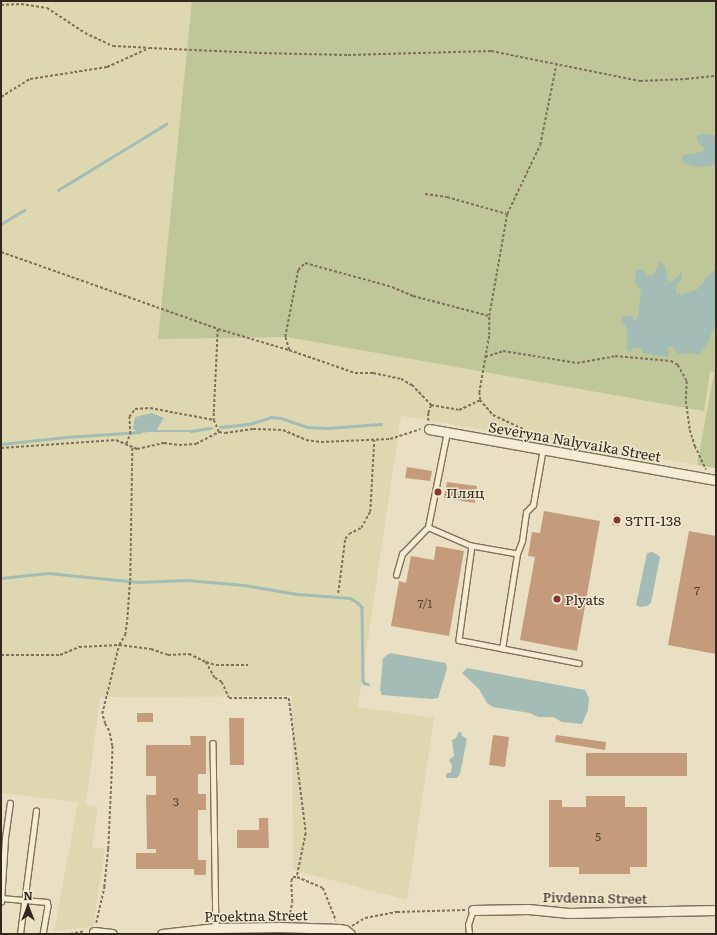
<!DOCTYPE html>
<meta charset="utf-8">
<style>
body{margin:0}
#map{position:relative;width:717px;height:935px;overflow:hidden;background:#e9dfc2;font-family:Literata,serif}
div>[style]{position:absolute}
[style*='--x']{left:calc(var(--x)*1px);top:calc(var(--y)*1px);width:calc(var(--w)*1px);rotate:calc(var(--a)*1deg)}
.farmland>*{inset:0;background:#ded8b0}
.green>*{inset:0;background:#bfc697}
.water>*{inset:0;background:#a4bcb6}
.stream>*{height:2.5px;margin:-1.25px;padding:0 1.25px;transform-origin:1.25px;border-radius:1.25px;background:#a4bcb6}
.building>*{inset:0;background:#c49c7b}
.path>*{height:1.5px;margin-top:-0.75px;transform-origin:0;background:repeating-linear-gradient(90deg,#81705b 0 3px,transparent 0 5px)}
.roads{filter:drop-shadow(1px 0 #81705b) drop-shadow(-1px 0 #81705b) drop-shadow(0 1px #81705b) drop-shadow(0 -1px #81705b)}
.lane>*{height:4.5px;margin:-2.25px;padding:0 2.25px;transform-origin:2.25px;border-radius:2.25px;background:#f5ecd4}
.street>*{height:9px;margin:-4.5px;padding:0 4.5px;transform-origin:4.5px;border-radius:4.5px;background:#f5ecd4}
.dots>*{width:11px;height:11px;translate:-50% -50%;box-sizing:border-box;border:2px solid #f1e9d1;border-radius:50%}
span{translate:-50% -50%;white-space:nowrap;text-align:center;line-height:1.15;-webkit-text-stroke:3px #f1e9d1;paint-order:stroke}
.number-label{font-size:12px;color:#564535}
.number-label span{-webkit-text-stroke-width:0}
.street-label{font-size:14px;color:#32281e}
.poi-label{font-size:14px;color:#32281e}
.left{translate:0 -50%;text-align:left}
.frame{position:absolute;inset:0;border:2px solid #32281e;pointer-events:none}
.north{position:absolute;left:8px;top:887px;width:40px;height:40px;-webkit-text-stroke:3px #f1e9d1;paint-order:stroke;rotate:0deg;font-size:11px;font-weight:700;line-height:16px;text-align:center;color:#32281e}
.north::after{content:'';display:block;margin:auto;width:14px;height:18px;background:#32281e;clip-path:polygon(50% 0,100% 100%,50% 72%,0 100%)}
</style>
<div id="map">
<div class="farmland">
<div style="clip-path:polygon(1px 1px,716px 1px,602px 356px,714px 372px,697px 465px,401px 416px,358px 707px,434px 718px,407px 900px,293px 870px,292px 696px,100px 697px,86px 805px,98px 807px,92px 847px,105px 849px,93px 927px,54px 931px,78px 802px,1px 793px)"></div>
</div>
<div class="green">
<div style="clip-path:polygon(192px 1px,716px 1px,715px 468px,697px 465px,714px 372px,710px 372px,704px 411px,287px 337px,158px 339px)"></div>
</div>
<div class="water">
<div style="clip-path:polygon(706px 134px,716px 136px,716px 163px,712px 166px,698px 167px,684px 163px,681px 158px,683px 155px,702px 152px,704px 148px,698px 142px,697px 138px,698px 135px)"></div>
<div style="clip-path:polygon(660px 261px,665px 266px,668px 281px,673px 281px,682px 272px,682px 279px,676px 285px,676px 293px,682px 295px,698px 289px,708px 276px,716px 269px,716px 323px,707px 344px,699px 355px,693px 353px,679px 354px,671px 346px,667px 348px,669px 354px,667px 357px,643px 353px,641px 349px,638px 348px,633px 348px,631px 352px,627px 350px,627px 329px,622px 320px,623px 317px,632px 316px,634px 321px,638px 317px,641px 289px,636px 285px,635px 278px,637px 270px,643px 270px,648px 276px,654px 275px)"></div>
<div style="clip-path:polygon(152px 413px,164px 418px,156px 431px,141px 433px,133px 429px,135px 417px)"></div>
<div style="clip-path:polygon(653px 552px,660px 557px,651px 603px,647px 606px,640px 607px,636px 605px,647px 553px)"></div>
<div style="clip-path:polygon(390px 653px,446px 663px,447px 669px,438px 698px,432px 699px,382px 695px,380px 690px,383px 658px)"></div>
<div style="clip-path:polygon(467px 668px,585px 690px,589px 698px,588px 710px,582px 724px,562px 722px,553px 717px,538px 717px,530px 713px,493px 707px,487px 703px,479px 689px,462px 673px)"></div>
<div style="clip-path:polygon(459px 732px,461px 732px,462px 736px,467px 739px,460px 774px,457px 778px,446px 778px,446px 774px,451px 772px,452px 766px,449px 760px,454px 756px,452px 740px,456px 738px)"></div>
</div>
<div class="stream">
<div style="--x:58;--y:190;--w:127;--a:-31.4"></div>
<div style="--x:1;--y:224;--w:27;--a:-31"></div>
<div style="--x:220;--y:427;--w:30;--a:-6"></div>
<div style="--x:250;--y:424;--w:22;--a:-18"></div>
<div style="--x:271;--y:417;--w:10;--a:6"></div>
<div style="--x:281;--y:418;--w:28;--a:19"></div>
<div style="--x:307;--y:427;--w:20;--a:3"></div>
<div style="--x:327;--y:428;--w:54;--a:-4.2"></div>
<div style="--x:153;--y:431;--w:38;--a:0"></div>
<div style="--x:191;--y:431;--w:20;--a:-9"></div>
<div style="--x:1;--y:444;--w:65;--a:-6.1"></div>
<div style="--x:66;--y:437;--w:74;--a:-3.9"></div>
<div style="--x:1;--y:578;--w:47;--a:-6.1"></div>
<div style="--x:48;--y:573;--w:90;--a:5.7"></div>
<div style="--x:138;--y:582;--w:49;--a:-2.3"></div>
<div style="--x:187;--y:580;--w:57;--a:5"></div>
<div style="--x:244;--y:585;--w:55;--a:9.5"></div>
<div style="--x:298;--y:594;--w:52;--a:4.4"></div>
<div style="--x:350;--y:598;--w:8;--a:30"></div>
<div style="--x:357;--y:602;--w:7;--a:45"></div>
<div style="--x:362;--y:607;--w:73;--a:89.2"></div>
<div style="--x:363;--y:680;--w:3;--a:72"></div>
<div style="--x:364;--y:683;--w:4;--a:14"></div>
</div>
<div class="building">
<div style="clip-path:polygon(407px 467px,432px 471px,430px 481px,405px 478px)"></div>
<div style="clip-path:polygon(447px 482px,477px 486px,475px 503px,444px 498px)"></div>
<div style="clip-path:polygon(544px 511px,600px 521px,577px 651px,520px 640px,535px 557px,528px 556px,532px 532px,540px 533px)"></div>
<div style="clip-path:polygon(614px 514px,621px 515px,619px 526px,612px 525px)"></div>
<div style="clip-path:polygon(689px 531px,716px 536px,716px 654px,668px 645px)"></div>
<div style="clip-path:polygon(436px 546px,464px 551px,449px 636px,391px 626px,399px 581px,406px 583px,411px 556px,434px 560px)"></div>
<div style="clip-path:polygon(137px 713px,153px 713px,153px 722px,137px 722px)"></div>
<div style="clip-path:polygon(229px 718px,244px 718px,244px 765px,230px 765px)"></div>
<div style="clip-path:polygon(493px 735px,509px 737px,505px 767px,489px 765px)"></div>
<div style="clip-path:polygon(556px 735px,606px 742px,605px 750px,555px 742px)"></div>
<div style="clip-path:polygon(190px 736px,206px 736px,206px 774px,198px 774px,198px 794px,206px 794px,206px 810px,198px 810px,198px 860px,206px 860px,206px 875px,194px 875px,194px 869px,136px 869px,136px 853px,156px 853px,156px 849px,147px 849px,146px 795px,156px 795px,156px 776px,146px 776px,146px 745px,191px 745px)"></div>
<div style="clip-path:polygon(586px 753px,687px 753px,687px 776px,586px 776px)"></div>
<div style="clip-path:polygon(586px 796px,625px 796px,625px 807px,647px 807px,647px 867px,630px 867px,630px 874px,579px 874px,579px 867px,549px 867px,549px 800px,562px 800px,562px 807px,586px 807px)"></div>
<div style="clip-path:polygon(259px 818px,268px 818px,269px 848px,237px 848px,237px 830px,259px 830px)"></div>
</div>
<div class="path">
<div style="--x:1;--y:5;--w:20;--a:-3"></div>
<div style="--x:21;--y:4;--w:26;--a:9"></div>
<div style="--x:47;--y:8;--w:45;--a:33.3"></div>
<div style="--x:85;--y:33;--w:31;--a:25"></div>
<div style="--x:113;--y:46;--w:35;--a:3"></div>
<div style="--x:1;--y:97;--w:34;--a:-32"></div>
<div style="--x:30;--y:79;--w:78;--a:-8.9"></div>
<div style="--x:107;--y:67;--w:46;--a:-24.3"></div>
<div style="--x:149;--y:48;--w:110;--a:2.6"></div>
<div style="--x:259;--y:53;--w:89;--a:1.3"></div>
<div style="--x:348;--y:55;--w:143;--a:-1.6"></div>
<div style="--x:491;--y:51;--w:152;--a:11.4"></div>
<div style="--x:640;--y:81;--w:46;--a:-2.5"></div>
<div style="--x:686;--y:79;--w:30;--a:-6"></div>
<div style="--x:425;--y:194;--w:22;--a:8"></div>
<div style="--x:447;--y:197;--w:62;--a:15.8"></div>
<div style="--x:1;--y:252;--w:230;--a:19.5"></div>
<div style="--x:218;--y:329;--w:84;--a:92.7"></div>
<div style="--x:214;--y:413;--w:7;--a:90"></div>
<div style="--x:214;--y:420;--w:13;--a:67"></div>
<div style="--x:219;--y:432;--w:6;--a:9"></div>
<div style="--x:225;--y:433;--w:28;--a:-8"></div>
<div style="--x:253;--y:429;--w:30;--a:2"></div>
<div style="--x:283;--y:430;--w:25;--a:23"></div>
<div style="--x:306;--y:440;--w:15;--a:8"></div>
<div style="--x:321;--y:442;--w:69;--a:-2.5"></div>
<div style="--x:390;--y:439;--w:32;--a:-18"></div>
<div style="--x:218;--y:329;--w:74;--a:16.5"></div>
<div style="--x:289;--y:350;--w:70;--a:19.2"></div>
<div style="--x:355;--y:373;--w:18;--a:0"></div>
<div style="--x:373;--y:373;--w:29;--a:12"></div>
<div style="--x:401;--y:379;--w:13;--a:29"></div>
<div style="--x:412;--y:385;--w:28;--a:46"></div>
<div style="--x:431;--y:405;--w:28;--a:10"></div>
<div style="--x:459;--y:410;--w:23;--a:-25"></div>
<div style="--x:480;--y:400;--w:20;--a:49"></div>
<div style="--x:493;--y:415;--w:35;--a:25"></div>
<div style="--x:525;--y:430;--w:13;--a:45"></div>
<div style="--x:289;--y:350;--w:14;--a:-107"></div>
<div style="--x:285;--y:337;--w:68;--a:-79"></div>
<div style="--x:298;--y:270;--w:10;--a:-45"></div>
<div style="--x:305;--y:263;--w:90;--a:15.4"></div>
<div style="--x:392;--y:287;--w:23;--a:23"></div>
<div style="--x:413;--y:296;--w:79;--a:14.7"></div>
<div style="--x:485;--y:357;--w:19;--a:-18"></div>
<div style="--x:503;--y:351;--w:75;--a:9.2"></div>
<div style="--x:577;--y:363;--w:39;--a:-10"></div>
<div style="--x:615;--y:356;--w:56;--a:5.1"></div>
<div style="--x:671;--y:361;--w:8;--a:30"></div>
<div style="--x:678;--y:365;--w:18;--a:61"></div>
<div style="--x:687;--y:381;--w:20;--a:93"></div>
<div style="--x:686;--y:401;--w:29;--a:82"></div>
<div style="--x:690;--y:430;--w:17;--a:73"></div>
<div style="--x:695;--y:446;--w:26;--a:65"></div>
<div style="--x:480;--y:400;--w:7;--a:-98"></div>
<div style="--x:479;--y:393;--w:59;--a:-80.2"></div>
<div style="--x:489;--y:335;--w:19;--a:-90"></div>
<div style="--x:489;--y:316;--w:104;--a:-80"></div>
<div style="--x:507;--y:214;--w:76;--a:-64.4"></div>
<div style="--x:540;--y:145;--w:81;--a:-78.6"></div>
<div style="--x:428;--y:421;--w:8;--a:-90"></div>
<div style="--x:428;--y:413;--w:9;--a:-69"></div>
<div style="--x:126;--y:444;--w:11;--a:-68"></div>
<div style="--x:130;--y:434;--w:17;--a:-93"></div>
<div style="--x:129;--y:417;--w:10;--a:-53"></div>
<div style="--x:135;--y:409;--w:15;--a:-4"></div>
<div style="--x:150;--y:408;--w:65;--a:10.6"></div>
<div style="--x:1;--y:448;--w:115;--a:-4"></div>
<div style="--x:116;--y:440;--w:23;--a:23"></div>
<div style="--x:137;--y:449;--w:28;--a:-13"></div>
<div style="--x:164;--y:443;--w:15;--a:8"></div>
<div style="--x:179;--y:445;--w:17;--a:-3"></div>
<div style="--x:196;--y:444;--w:26;--a:-28"></div>
<div style="--x:338;--y:593;--w:54;--a:-82.6"></div>
<div style="--x:345;--y:539;--w:6;--a:-51"></div>
<div style="--x:349;--y:534;--w:13;--a:-27"></div>
<div style="--x:361;--y:528;--w:18;--a:-61"></div>
<div style="--x:370;--y:512;--w:72;--a:-86.8"></div>
<div style="--x:1;--y:655;--w:59;--a:0"></div>
<div style="--x:60;--y:655;--w:21;--a:-23"></div>
<div style="--x:79;--y:647;--w:40;--a:-2.9"></div>
<div style="--x:119;--y:645;--w:32;--a:7"></div>
<div style="--x:151;--y:649;--w:18;--a:19"></div>
<div style="--x:168;--y:655;--w:21;--a:-3"></div>
<div style="--x:189;--y:654;--w:19;--a:25"></div>
<div style="--x:206;--y:662;--w:10;--a:17"></div>
<div style="--x:216;--y:665;--w:32;--a:0"></div>
<div style="--x:206;--y:662;--w:18;--a:61"></div>
<div style="--x:215;--y:678;--w:8;--a:30"></div>
<div style="--x:222;--y:682;--w:17;--a:66"></div>
<div style="--x:229;--y:698;--w:60;--a:0"></div>
<div style="--x:289;--y:698;--w:136;--a:82.8"></div>
<div style="--x:306;--y:833;--w:45;--a:101.6"></div>
<div style="--x:297;--y:877;--w:28;--a:23"></div>
<div style="--x:323;--y:888;--w:35;--a:68"></div>
<div style="--x:289;--y:918;--w:16;--a:-79"></div>
<div style="--x:292;--y:902;--w:21;--a:-93"></div>
<div style="--x:291;--y:881;--w:4;--a:-63"></div>
<div style="--x:293;--y:877;--w:4;--a:0"></div>
<div style="--x:96;--y:923;--w:37;--a:-77"></div>
<div style="--x:104;--y:887;--w:38;--a:-84"></div>
<div style="--x:108;--y:849;--w:65;--a:-87.4"></div>
<div style="--x:111;--y:784;--w:38;--a:-88"></div>
<div style="--x:112;--y:746;--w:15;--a:-101"></div>
<div style="--x:109;--y:731;--w:8;--a:-120"></div>
<div style="--x:105;--y:724;--w:10;--a:-107"></div>
<div style="--x:102;--y:714;--w:71;--a:-76.2"></div>
<div style="--x:119;--y:645;--w:12;--a:-59"></div>
<div style="--x:125;--y:635;--w:15;--a:-82"></div>
<div style="--x:127;--y:620;--w:39;--a:-86"></div>
<div style="--x:130;--y:581;--w:133;--a:-89.1"></div>
<div style="--x:352;--y:926;--w:15;--a:-32"></div>
<div style="--x:365;--y:918;--w:33;--a:-11"></div>
<div style="--x:397;--y:912;--w:68;--a:-1.7"></div>
<div style="--x:70;--y:934;--w:15;--a:-11"></div>
</div>
<div class="roads">
<div class="lane">
<div style="--x:428;--y:527;--w:48;--a:23.4"></div>
<div style="--x:517;--y:554;--w:46;--a:-169.9"></div>
<div style="--x:472;--y:546;--w:95;--a:97.9"></div>
<div style="--x:459;--y:640;--w:122;--a:10.9"></div>
<div style="--x:396;--y:575;--w:22;--a:-74"></div>
<div style="--x:402;--y:554;--w:37;--a:-46"></div>
<div style="--x:428;--y:527;--w:97;--a:-78.7"></div>
<div style="--x:502;--y:649;--w:96;--a:-81"></div>
<div style="--x:517;--y:554;--w:14;--a:-69"></div>
<div style="--x:522;--y:541;--w:29;--a:-82"></div>
<div style="--x:526;--y:512;--w:10;--a:-45"></div>
<div style="--x:533;--y:505;--w:58;--a:-80"></div>
<div style="--x:213;--y:743;--w:185;--a:89.1"></div>
<div style="--x:1;--y:898;--w:46;--a:5"></div>
<div style="--x:47;--y:902;--w:4;--a:76"></div>
<div style="--x:48;--y:906;--w:28;--a:100"></div>
<div style="--x:1;--y:902;--w:64;--a:-86.4"></div>
<div style="--x:5;--y:838;--w:35;--a:-82"></div>
<div style="--x:20;--y:934;--w:124;--a:-82.6"></div>
<div style="--x:469;--y:934;--w:9;--a:-96"></div>
<div style="--x:468;--y:925;--w:16;--a:-72"></div>
</div>
<div class="street">
<div style="--x:429;--y:429;--w:291;--a:10.1"></div>
<div style="--x:473;--y:910;--w:55;--a:-1"></div>
<div style="--x:528;--y:909;--w:41;--a:5.6"></div>
<div style="--x:569;--y:913;--w:147;--a:-1.2"></div>
<div style="--x:94;--y:932;--w:18;--a:6"></div>
<div style="--x:162;--y:934;--w:54;--a:-6.3"></div>
<div style="--x:216;--y:928;--w:64;--a:-0.9"></div>
<div style="--x:280;--y:927;--w:59;--a:1.9"></div>
<div style="--x:339;--y:929;--w:6;--a:9"></div>
<div style="--x:345;--y:930;--w:6;--a:39"></div>
</div>
</div>
<div class="dots">
<div style="left:438px;top:492px;background:#8a3331"></div>
<div style="left:617px;top:520px;background:#8a3331"></div>
<div style="left:557px;top:599px;background:#8a3331"></div>
</div>
<div class="number-label">
<span style="left:697px;top:591px">7</span>
<span style="left:425px;top:604px">7/1</span>
<span style="left:176px;top:802px">3</span>
<span style="left:598px;top:837px">5</span>
</div>
<div class="street-label">
<span style="left:575px;top:441px;rotate:10deg">Severyna Nalyvaika Street</span>
<span style="left:595px;top:897px;rotate:1deg">Pivdenna Street</span>
<span style="left:256px;top:915px;rotate:-1deg">Proektna Street</span>
</div>
<div class="poi-label">
<span class="left" style="left:446px;top:492px">Пляц</span>
<span class="left" style="left:625px;top:520px">ЗТП-138</span>
<span class="left" style="left:565px;top:599px">Plyats</span>
</div>
<div class="frame"></div>
<div class="north">N</div>
</div>
